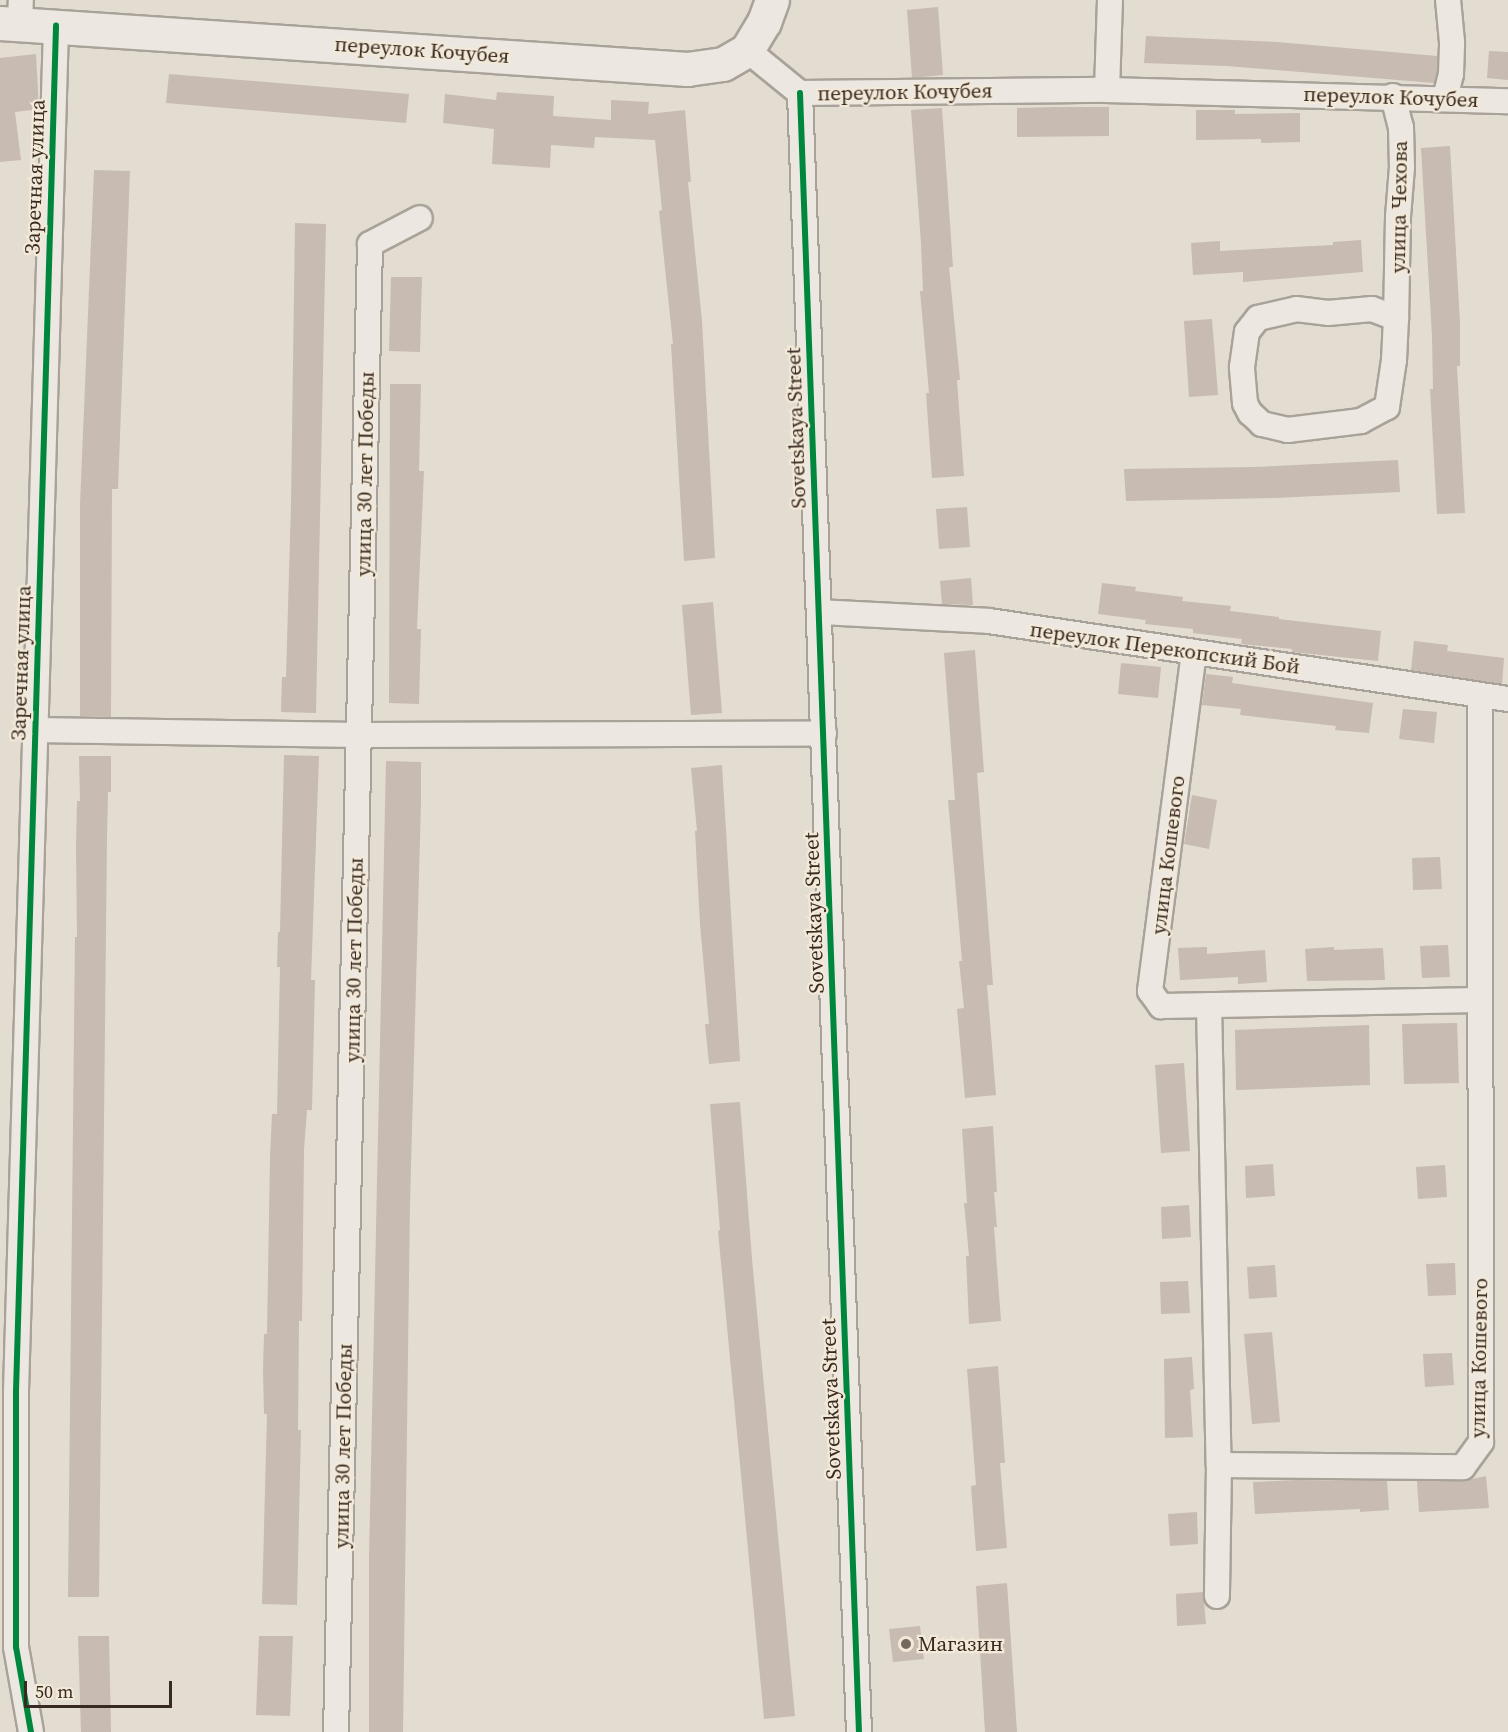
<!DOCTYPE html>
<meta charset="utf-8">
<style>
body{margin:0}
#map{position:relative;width:1508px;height:1732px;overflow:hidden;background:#e3dcd1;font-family:"Source Serif 4",serif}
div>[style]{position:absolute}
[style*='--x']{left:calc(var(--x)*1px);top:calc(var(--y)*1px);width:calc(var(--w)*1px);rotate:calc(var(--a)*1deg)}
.building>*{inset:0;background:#c7bbb2}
.roads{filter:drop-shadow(2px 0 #a9a299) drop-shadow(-2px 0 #a9a299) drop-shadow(0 2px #a9a299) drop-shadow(0 -2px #a9a299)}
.street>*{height:24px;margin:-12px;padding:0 12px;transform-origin:12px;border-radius:12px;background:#ece8e1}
.secondary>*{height:33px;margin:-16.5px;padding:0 16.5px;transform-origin:16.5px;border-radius:16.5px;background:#ece8e1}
.cycleway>*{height:6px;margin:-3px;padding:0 3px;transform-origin:3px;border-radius:3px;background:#00873e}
.dots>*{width:16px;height:16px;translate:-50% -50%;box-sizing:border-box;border:3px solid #f3e9d8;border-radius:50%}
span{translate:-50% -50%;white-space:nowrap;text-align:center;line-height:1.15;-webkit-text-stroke:4.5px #f3e9d8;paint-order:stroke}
.street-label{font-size:21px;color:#382a21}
.poi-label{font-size:21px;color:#382a21}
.left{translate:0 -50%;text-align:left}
.scale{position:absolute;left:24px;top:1681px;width:148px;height:27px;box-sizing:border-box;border:3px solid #382a21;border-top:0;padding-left:8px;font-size:18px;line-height:21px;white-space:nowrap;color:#382a21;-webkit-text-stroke:4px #f3e9d8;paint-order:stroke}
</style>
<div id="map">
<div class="building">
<div style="clip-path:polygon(938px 7px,943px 75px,912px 78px,907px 10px)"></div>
<div style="clip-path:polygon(1146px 36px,1277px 42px,1437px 56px,1437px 72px,1434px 83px,1227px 66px,1144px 63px)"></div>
<div style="clip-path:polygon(1489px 51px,1508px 52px,1508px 80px,1487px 78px)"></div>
<div style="clip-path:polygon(36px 54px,39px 109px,15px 112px,21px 160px,0 162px,0 58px)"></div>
<div style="clip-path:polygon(169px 74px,409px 94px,406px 123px,166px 103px)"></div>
<div style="clip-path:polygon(497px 92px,554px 96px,553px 116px,611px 120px,611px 100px,649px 102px,648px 114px,685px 110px,691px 182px,688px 182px,702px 321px,715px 558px,684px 561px,671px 344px,673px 344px,659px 211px,662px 210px,655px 140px,595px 137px,594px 148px,551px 145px,550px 168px,492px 164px,494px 129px,443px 123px,445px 94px,496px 100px)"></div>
<div style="clip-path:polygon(1056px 107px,1109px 107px,1109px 136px,1017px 137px,1017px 108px)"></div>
<div style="clip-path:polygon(942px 108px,953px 267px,949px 267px,960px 380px,957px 380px,964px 476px,932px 478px,926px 393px,929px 393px,920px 291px,923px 291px,921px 243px,911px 110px)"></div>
<div style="clip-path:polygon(1196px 110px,1235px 110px,1235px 114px,1300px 113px,1300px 142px,1261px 143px,1261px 139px,1196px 140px)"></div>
<div style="clip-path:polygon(1450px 146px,1460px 323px,1460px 366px,1457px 366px,1465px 513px,1437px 514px,1430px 389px,1433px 389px,1432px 336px,1421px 148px)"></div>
<div style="clip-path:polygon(94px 170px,130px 171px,118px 489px,112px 489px,111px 717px,80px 716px,80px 505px)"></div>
<div style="clip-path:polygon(295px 223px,326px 224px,316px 713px,281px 712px,282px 677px,286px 677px,291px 504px)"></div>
<div style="clip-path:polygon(1361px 240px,1363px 272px,1243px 282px,1243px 272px,1193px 275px,1191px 243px,1220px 241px,1220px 251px,1333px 245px,1333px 242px)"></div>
<div style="clip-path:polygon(391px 277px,422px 277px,420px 352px,389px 351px)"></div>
<div style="clip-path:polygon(1212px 319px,1218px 395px,1189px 397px,1184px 321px)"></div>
<div style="clip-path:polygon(390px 384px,421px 384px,419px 471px,424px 471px,417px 629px,421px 629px,419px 704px,389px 703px)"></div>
<div style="clip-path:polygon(1398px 460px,1400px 492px,1275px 498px,1126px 501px,1124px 469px,1254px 467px)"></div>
<div style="clip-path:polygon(967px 507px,970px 547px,939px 549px,936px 509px)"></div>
<div style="clip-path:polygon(971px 578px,973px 605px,942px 604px,940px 581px)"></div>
<div style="clip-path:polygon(1102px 583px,1136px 587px,1135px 591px,1183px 597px,1182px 601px,1231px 606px,1230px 611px,1279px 617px,1279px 619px,1381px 631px,1378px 661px,1292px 652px,1292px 649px,1241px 644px,1242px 639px,1193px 633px,1193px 629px,1145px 624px,1146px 620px,1098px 614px)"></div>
<div style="clip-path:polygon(713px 602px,722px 713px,691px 715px,682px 605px)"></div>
<div style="clip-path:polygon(1414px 641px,1448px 645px,1447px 651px,1504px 658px,1502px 684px,1411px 670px)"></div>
<div style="clip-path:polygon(975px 650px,984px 772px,977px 773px,993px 985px,987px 985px,996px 1095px,965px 1098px,957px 1009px,964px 1008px,959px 961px,962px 961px,948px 800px,955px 800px,944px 653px)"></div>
<div style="clip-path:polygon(1121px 663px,1161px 667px,1158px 698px,1118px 694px)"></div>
<div style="clip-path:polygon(1206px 674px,1233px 677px,1232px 683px,1373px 703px,1369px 733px,1335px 730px,1336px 726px,1240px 715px,1241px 709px,1202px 705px)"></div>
<div style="clip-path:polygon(1403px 709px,1437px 712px,1434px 743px,1399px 739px)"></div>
<div style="clip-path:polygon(284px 755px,319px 756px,311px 980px,315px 980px,312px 1110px,307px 1110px,304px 1150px,302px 1321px,299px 1321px,298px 1430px,301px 1430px,297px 1605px,262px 1604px,267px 1414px,264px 1414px,263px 1369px,264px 1334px,267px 1334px,270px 1157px,272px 1114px,277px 1114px,280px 967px,277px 967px,278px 932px,280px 932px)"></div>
<div style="clip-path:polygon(79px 756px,111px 756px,111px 792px,108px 792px,107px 837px,99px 1597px,68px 1597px,75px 937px,77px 937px,76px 847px,77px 801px,80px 801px)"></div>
<div style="clip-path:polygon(386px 761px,421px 762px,421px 802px,410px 1203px,403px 1732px,369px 1732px,369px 1558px)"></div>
<div style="clip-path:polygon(722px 765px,740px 1061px,709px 1064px,705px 1024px,709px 1024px,700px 924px,695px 831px,697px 831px,691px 768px)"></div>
<div style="clip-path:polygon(1192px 795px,1217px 800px,1209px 849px,1184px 844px)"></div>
<div style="clip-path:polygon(1440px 857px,1442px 889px,1413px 890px,1412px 858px)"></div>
<div style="clip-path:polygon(1448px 945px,1450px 977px,1422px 978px,1420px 946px)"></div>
<div style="clip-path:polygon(1207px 947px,1207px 954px,1265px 950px,1267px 982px,1238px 984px,1238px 977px,1180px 980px,1178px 948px)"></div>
<div style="clip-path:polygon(1334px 947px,1334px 950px,1383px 948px,1385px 980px,1307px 981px,1305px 949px)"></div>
<div style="clip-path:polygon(1457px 1023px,1459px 1083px,1404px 1084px,1402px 1024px)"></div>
<div style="clip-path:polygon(1369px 1025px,1370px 1085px,1236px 1090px,1235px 1030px)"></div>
<div style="clip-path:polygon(1184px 1063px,1190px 1151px,1161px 1153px,1155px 1065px)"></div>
<div style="clip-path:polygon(740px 1102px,752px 1259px,795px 1716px,764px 1719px,718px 1231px,720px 1230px,710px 1104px)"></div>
<div style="clip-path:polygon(993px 1126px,997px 1192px,994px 1192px,997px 1227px,994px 1227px,1001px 1321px,969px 1324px,966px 1256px,969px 1256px,964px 1203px,967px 1203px,962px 1129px)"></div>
<div style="clip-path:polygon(1273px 1164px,1275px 1196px,1246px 1198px,1245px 1166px)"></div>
<div style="clip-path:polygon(1445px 1165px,1447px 1197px,1418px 1199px,1416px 1167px)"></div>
<div style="clip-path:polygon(1189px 1205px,1191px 1237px,1162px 1239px,1161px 1207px)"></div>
<div style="clip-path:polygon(1455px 1263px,1456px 1295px,1428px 1296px,1426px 1264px)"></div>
<div style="clip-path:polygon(1275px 1265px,1277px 1297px,1249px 1299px,1247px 1267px)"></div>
<div style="clip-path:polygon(1188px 1281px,1190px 1313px,1161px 1314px,1160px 1282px)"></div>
<div style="clip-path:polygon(1272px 1332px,1280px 1422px,1252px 1424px,1244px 1334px)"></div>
<div style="clip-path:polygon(1452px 1353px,1454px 1385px,1425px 1387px,1423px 1354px)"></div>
<div style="clip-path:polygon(1192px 1357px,1194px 1389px,1190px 1390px,1193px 1437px,1165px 1438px,1164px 1359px)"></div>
<div style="clip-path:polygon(998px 1366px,1005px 1463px,1000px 1463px,1007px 1548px,976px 1551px,971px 1486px,976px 1485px,967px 1369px)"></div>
<div style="clip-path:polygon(1486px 1476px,1489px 1508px,1419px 1512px,1417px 1481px,1463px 1481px)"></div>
<div style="clip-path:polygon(1297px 1480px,1387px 1481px,1389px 1510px,1360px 1512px,1360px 1509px,1255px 1514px,1253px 1482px)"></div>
<div style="clip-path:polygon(1197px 1512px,1198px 1544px,1170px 1546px,1168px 1514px)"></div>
<div style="clip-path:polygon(1007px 1583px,1017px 1732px,985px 1732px,976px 1586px)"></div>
<div style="clip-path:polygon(1203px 1592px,1206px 1624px,1177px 1626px,1176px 1594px)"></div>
<div style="clip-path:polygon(920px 1626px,924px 1659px,893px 1662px,889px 1629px)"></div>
<div style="clip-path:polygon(78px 1636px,109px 1636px,111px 1732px,81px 1732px)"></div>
<div style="clip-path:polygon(259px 1636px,293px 1636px,290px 1716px,256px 1715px)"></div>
</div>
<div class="roads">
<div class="street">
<div style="--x:20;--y:23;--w:23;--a:-88"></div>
<div style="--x:747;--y:50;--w:68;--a:39.1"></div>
<div style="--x:800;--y:93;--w:307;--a:-0.6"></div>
<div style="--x:1107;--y:90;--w:401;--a:1.6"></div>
<div style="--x:1107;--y:90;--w:90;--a:-88.1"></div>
<div style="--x:800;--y:93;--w:1640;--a:87.94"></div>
<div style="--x:1393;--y:96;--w:32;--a:76"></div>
<div style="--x:1401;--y:127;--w:40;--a:88.6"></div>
<div style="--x:1402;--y:167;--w:50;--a:94.6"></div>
<div style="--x:1398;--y:217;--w:101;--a:91.1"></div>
<div style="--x:1396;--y:318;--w:42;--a:92.7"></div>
<div style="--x:1394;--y:360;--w:48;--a:98.5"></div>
<div style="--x:1387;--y:407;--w:30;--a:152"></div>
<div style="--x:1361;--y:421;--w:74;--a:173"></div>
<div style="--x:1288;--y:430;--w:27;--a:-167"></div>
<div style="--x:1262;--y:424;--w:16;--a:-137"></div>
<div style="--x:1250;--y:413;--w:11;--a:-117"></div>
<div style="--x:1245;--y:403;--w:36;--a:-95"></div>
<div style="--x:1242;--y:367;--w:35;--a:-82"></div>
<div style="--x:1247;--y:332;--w:18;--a:-52"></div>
<div style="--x:1258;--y:318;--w:39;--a:-13"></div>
<div style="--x:1296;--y:309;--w:32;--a:7"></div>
<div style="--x:1328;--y:313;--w:44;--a:-5.2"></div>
<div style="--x:1372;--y:309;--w:26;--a:21"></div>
<div style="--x:1445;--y:98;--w:25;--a:-76"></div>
<div style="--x:1451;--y:74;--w:32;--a:-88"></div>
<div style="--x:1452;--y:42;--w:42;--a:-95.4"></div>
<div style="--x:820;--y:612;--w:169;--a:3"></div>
<div style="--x:989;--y:621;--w:525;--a:8.55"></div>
<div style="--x:1194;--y:652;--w:342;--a:97.4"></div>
<div style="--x:1150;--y:991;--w:19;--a:54"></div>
<div style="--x:1161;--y:1006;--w:319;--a:-1.1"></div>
<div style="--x:35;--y:730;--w:324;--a:0.9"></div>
<div style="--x:359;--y:735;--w:465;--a:-0.2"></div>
<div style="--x:1209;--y:1005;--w:460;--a:88.8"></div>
<div style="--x:1219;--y:1465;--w:131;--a:90.9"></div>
<div style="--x:1219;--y:1465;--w:244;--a:0.5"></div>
<div style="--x:1463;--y:1467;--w:31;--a:-54"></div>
<div style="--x:1481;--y:1442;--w:747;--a:-90.08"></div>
<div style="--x:31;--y:1732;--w:86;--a:-100"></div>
<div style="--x:16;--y:1647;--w:256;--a:-90"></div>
<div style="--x:16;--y:1391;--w:1366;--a:-88.32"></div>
<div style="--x:336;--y:1732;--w:1488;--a:-88.69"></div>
<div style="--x:370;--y:244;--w:56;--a:-27.5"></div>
</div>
<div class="secondary">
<div style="--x:0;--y:23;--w:689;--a:3.83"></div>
<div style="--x:687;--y:69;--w:36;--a:-8"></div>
<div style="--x:723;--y:64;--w:28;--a:-30"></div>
<div style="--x:747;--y:50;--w:33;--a:-59"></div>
<div style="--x:764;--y:22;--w:23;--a:-70"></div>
</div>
</div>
<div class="cycleway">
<div style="--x:800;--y:93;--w:1640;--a:87.94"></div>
<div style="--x:31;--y:1732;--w:86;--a:-100"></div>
<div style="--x:16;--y:1647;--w:256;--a:-90"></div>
<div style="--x:16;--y:1391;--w:1366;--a:-88.32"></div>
</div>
<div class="dots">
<div style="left:906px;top:1644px;background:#74685f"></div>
</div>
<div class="street-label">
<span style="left:422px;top:50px;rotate:4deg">переулок Кочубея</span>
<span style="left:905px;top:92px;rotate:-1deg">переулок Кочубея</span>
<span style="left:1391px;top:97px;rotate:2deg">переулок Кочубея</span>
<span style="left:35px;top:177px;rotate:-88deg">Заречная улица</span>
<span style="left:1399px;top:207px;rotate:-89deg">улица Чехова</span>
<span style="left:796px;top:428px;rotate:-92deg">Sovetskaya Street</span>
<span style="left:365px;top:474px;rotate:-89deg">улица 30 лет Победы</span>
<span style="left:1165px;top:648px;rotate:8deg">переулок Перекопский Бой</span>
<span style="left:21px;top:663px;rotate:-88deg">Заречная улица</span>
<span style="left:1168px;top:855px;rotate:-83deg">улица Кошевого</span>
<span style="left:814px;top:913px;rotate:-92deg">Sovetskaya Street</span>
<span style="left:354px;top:960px;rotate:-89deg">улица 30 лет Победы</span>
<span style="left:1479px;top:1358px;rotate:-89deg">улица Кошевого</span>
<span style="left:831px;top:1399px;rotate:-92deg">Sovetskaya Street</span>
<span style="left:343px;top:1446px;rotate:-89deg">улица 30 лет Победы</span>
</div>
<div class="poi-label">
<span class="left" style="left:918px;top:1644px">Магазин</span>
</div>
<div class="scale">50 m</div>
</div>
